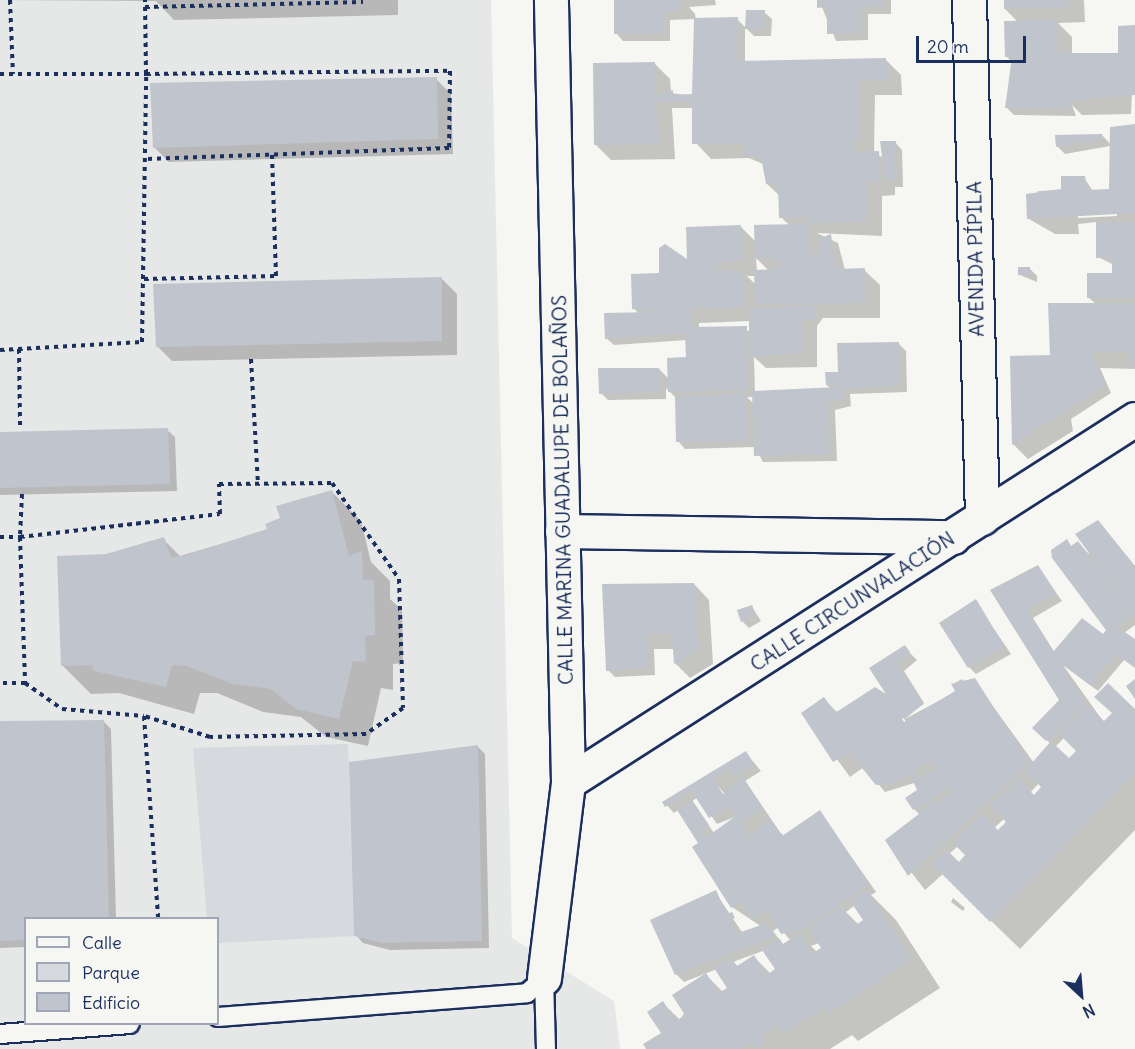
<!DOCTYPE html>
<meta charset="utf-8">
<style>
body{margin:0}
#map{position:relative;width:1135px;height:1049px;overflow:hidden;background:#f6f6f2;font-family:Delius,sans-serif}
div>[style]{position:absolute}
[style*='--x']{left:calc(var(--x)*1px);top:calc(var(--y)*1px);width:calc(var(--w)*1px);rotate:calc(var(--a)*1deg)}
.built>*{inset:0;background:#e6e7e7}
.green>*{inset:0;background:#d6d9dd}
.shadow>*{inset:0;background:#0003}
.building>*{inset:0;background:#c0c4cd}
.path>*{height:4px;margin-top:-2px;transform-origin:0;background:repeating-linear-gradient(90deg,#1b2f5e 0 4.5px,transparent 0 9px)}
.roads{filter:drop-shadow(2px 0 #1b2f5e) drop-shadow(-2px 0 #1b2f5e) drop-shadow(0 2px #1b2f5e) drop-shadow(0 -2px #1b2f5e)}
.lane>*{height:18px;margin:-9px;padding:0 9px;transform-origin:9px;border-radius:9px;background:#f6f6f2}
.street>*{height:33px;margin:-16.5px;padding:0 16.5px;transform-origin:16.5px;border-radius:16.5px;background:#f6f6f2}
span{translate:-50% -50%;white-space:nowrap;text-align:center;line-height:1.15;-webkit-text-stroke:4.5px #f6f6f2;paint-order:stroke}
.street-label{font-size:20px;color:#1b2f5e}
.legend{position:absolute;left:24px;top:917px;width:195px;height:108px;box-sizing:border-box;background:#f6f6f2;border:2px solid #9ea6b7;margin:0;padding:8px 10px;list-style:none;font-size:18px;color:#1b2f5e}
.legend li{display:flex;align-items:center;gap:12px;height:30px}
.legend b{width:30px;border:2px solid #9ea6b7}
.north{position:absolute;left:1051px;top:965px;width:60px;height:60px;-webkit-text-stroke:4px #f6f6f2;paint-order:stroke;rotate:154deg;font-size:16px;font-weight:700;line-height:24px;text-align:center;color:#1b2f5e}
.north::after{content:'';display:block;margin:auto;width:21px;height:27px;background:#1b2f5e;clip-path:polygon(50% 0,100% 100%,50% 72%,0 100%)}
.scale{position:absolute;left:916px;top:36px;width:110px;height:27px;box-sizing:border-box;border:3px solid #1b2f5e;border-top:0;padding-left:8px;font-size:18px;line-height:21px;white-space:nowrap;color:#1b2f5e;-webkit-text-stroke:4px #f6f6f2;paint-order:stroke}
</style>
<div id="map">
<div class="built">
<div style="clip-path:polygon(evenodd,0 0,491px 0,512px 938px,614px 1001px,620px 1049px,0 1049px,0 0,26px 918px,218px 918px,218px 1024px,26px 1024px,26px 918px)"></div>
</div>
<div class="green">
<div style="clip-path:polygon(348px 744px,354px 936px,218px 943px,218px 918px,207px 918px,193px 748px)"></div>
</div>
<div class="shadow">
<div style="clip-path:polygon(0 0,398px 0,398px 15px,174px 20px,156px 1px)"></div>
<div style="clip-path:polygon(evenodd,615px 0,715px 0,716px 5px,689px 7px,695px 14px,696px 20px,737px 19px,746px 28px,764px 12px,772px 19px,771px 36px,754px 36px,745px 27px,745px 63px,886px 60px,901px 75px,902px 95px,875px 95px,874px 153px,884px 158px,895px 142px,902px 150px,903px 187px,895px 187px,895px 195px,882px 196px,882px 236px,817px 233px,838px 243px,845px 270px,864px 270px,880px 285px,880px 318px,823px 318px,817px 326px,817px 367px,766px 368px,754px 357px,755px 392px,831px 389px,827px 385px,840px 373px,899px 344px,906px 351px,907px 392px,850px 394px,851px 406px,835px 410px,837px 461px,763px 462px,755px 447px,685px 449px,678px 441px,677px 399px,666px 388px,666px 399px,608px 400px,601px 393px,659px 369px,669px 379px,687px 359px,687px 340px,614px 345px,606px 338px,638px 313px,634px 308px,663px 275px,741px 227px,756px 242px,790px 226px,781px 217px,780px 196px,767px 184px,763px 164px,749px 158px,711px 159px,696px 143px,696px 108px,672px 108px,675px 159px,611px 160px,596px 145px,655px 64px,670px 79px,671px 93px,693px 96px,695px 19px,670px 20px,670px 41px,623px 41px,616px 33px,615px 0,756px 258px,769px 271px,757px 271px,756px 258px,615px 0,747px 276px,756px 276px,756px 285px,747px 276px,615px 0,750px 321px,750px 331px,699px 328px,699px 323px,750px 321px,615px 0,747px 397px,754px 397px,754px 404px,747px 397px)"></div>
<div style="clip-path:polygon(819px 0,891px 0,891px 14px,868px 14px,868px 40px,836px 41px)"></div>
<div style="clip-path:polygon(1005px 0,1084px 0,1085px 22px,1058px 23px,1072px 37px,1072px 55px,1120px 54px,1135px 27px,1131px 114px,1082px 115px,1072px 105px,1076px 116px,1014px 115px,1007px 108px,1013px 63px,1006px 56px,1019px 23px,1005px 9px)"></div>
<div style="clip-path:polygon(436px 79px,451px 94px,453px 154px,169px 162px,154px 147px)"></div>
<div style="clip-path:polygon(evenodd,1135px 125px,1135px 369px,1100px 368px,1111px 393px,1071px 419px,1073px 431px,1028px 459px,1013px 444px,1012px 358px,1051px 356px,1096px 304px,1089px 298px,1114px 275px,1114px 265px,1098px 257px,1097px 222px,1078px 224px,1079px 234px,1055px 234px,1029px 219px,1038px 191px,1063px 190px,1084px 178px,1093px 191px,1110px 193px,1110px 146px,1065px 154px,1057px 146px,1102px 135px,1110px 144px,1135px 125px,1117px 213px,1117px 216px,1078px 218px,1078px 215px,1117px 213px)"></div>
<div style="clip-path:polygon(1029px 268px,1037px 276px,1037px 282px,1020px 275px)"></div>
<div style="clip-path:polygon(442px 279px,457px 294px,457px 355px,172px 361px,157px 346px)"></div>
<div style="clip-path:polygon(167px 430px,175px 437px,177px 491px,0 495px,0 433px)"></div>
<div style="clip-path:polygon(332px 492px,361px 521px,371px 562px,390px 581px,390px 599px,402px 610px,403px 663px,393px 664px,393px 690px,381px 688px,368px 746px,326px 737px,301px 717px,263px 712px,217px 693px,200px 693px,194px 714px,119px 693px,91px 694px,62px 665px,106px 556px,163px 539px,180px 556px,269px 530px)"></div>
<div style="clip-path:polygon(evenodd,1097px 521px,1135px 566px,1135px 625px,1124px 633px,1135px 640px,1135px 668px,1124px 660px,1098px 691px,1063px 665px,1105px 724px,1135px 711px,1135px 830px,1020px 949px,943px 874px,925px 890px,887px 841px,920px 815px,914px 809px,919px 791px,914px 783px,885px 792px,864px 767px,850px 777px,803px 713px,824px 699px,838px 713px,891px 699px,871px 668px,904px 647px,917px 660px,904px 671px,924px 703px,905px 719px,957px 691px,953px 684px,962px 679px,967px 684px,974px 680px,1034px 763px,1051px 744px,1034px 728px,1061px 700px,992px 590px,1038px 567px,1062px 601px,1033px 618px,1055px 653px,1103px 636px,1108px 631px,1066px 541px,1072px 547px,1078px 543px,1089px 554px,1097px 521px,897px 713px,901px 713px,906px 722px,904px 724px,897px 713px,1097px 521px,1065px 737px,1078px 751px,1070px 760px,1055px 747px,1065px 737px,1097px 521px,1039px 783px,1043px 787px,1034px 797px,1030px 793px,1039px 783px,1097px 521px,1004px 819px,1008px 822px,998px 832px,994px 828px,1004px 819px,1097px 521px,958px 846px,967px 855px,959px 864px,949px 854px,958px 846px)"></div>
<div style="clip-path:polygon(694px 584px,709px 600px,713px 664px,690px 678px,675px 663px,675px 649px,654px 649px,655px 675px,615px 677px,608px 670px)"></div>
<div style="clip-path:polygon(975px 601px,1011px 654px,976px 674px,969px 667px)"></div>
<div style="clip-path:polygon(752px 607px,761px 621px,749px 628px,742px 621px)"></div>
<div style="clip-path:polygon(0 722px,104px 722px,111px 729px,116px 918px,26px 918px,26px 947px,0 948px)"></div>
<div style="clip-path:polygon(477px 746px,485px 754px,489px 948px,390px 950px,363px 943px,356px 935px)"></div>
<div style="clip-path:polygon(evenodd,746px 753px,761px 771px,745px 781px,780px 832px,784px 836px,820px 812px,876px 892px,871px 895px,896px 920px,940px 988px,858px 1041px,852px 1035px,830px 1049px,648px 1049px,663px 1033px,663px 1003px,680px 1020px,706px 975px,723px 992px,729px 989px,717px 969px,684px 982px,676px 974px,715px 892px,744px 935px,762px 927px,732px 907px,701px 845px,678px 810px,674px 813px,664px 802px,711px 779px,708px 774px,746px 753px,717px 785px,725px 794px,723px 796px,717px 785px,746px 753px,698px 797px,717px 824px,738px 816px,715px 834px,691px 802px,698px 797px,746px 753px,855px 905px,865px 921px,859px 925px,846px 912px,855px 905px,746px 753px,779px 927px,791px 941px,784px 946px,773px 931px,779px 927px,746px 753px,819px 943px,824px 949px,817px 952px,811px 946px,819px 943px,746px 753px,765px 950px,777px 970px,771px 974px,754px 957px,738px 967px,733px 962px,765px 950px)"></div>
<div style="clip-path:polygon(953px 898px,965px 908px,963px 911px,951px 902px)"></div>
</div>
<div class="building">
<div style="clip-path:polygon(614px 0,680px 0,680px 9px,663px 13px,663px 34px,614px 34px)"></div>
<div style="clip-path:polygon(817px 0,884px 0,884px 7px,861px 7px,861px 33px,827px 34px,827px 7px,817px 8px)"></div>
<div style="clip-path:polygon(1004px 0,1070px 0,1070px 7px,1004px 9px)"></div>
<div style="clip-path:polygon(746px 10px,765px 10px,764px 29px,745px 29px)"></div>
<div style="clip-path:polygon(738px 17px,738px 61px,886px 58px,887px 80px,860px 80px,859px 141px,853px 141px,853px 152px,879px 151px,880px 181px,867px 181px,867px 221px,809px 224px,810px 254px,820px 254px,820px 238px,831px 234px,836px 269px,865px 268px,866px 303px,755px 304px,754px 270px,780px 269px,781px 259px,755px 259px,754px 225px,807px 224px,806px 217px,779px 218px,778px 184px,766px 184px,761px 157px,746px 157px,746px 143px,692px 144px,692px 101px,656px 102px,660px 144px,594px 145px,593px 63px,655px 62px,656px 95px,673px 90px,673px 95px,692px 94px,694px 18px)"></div>
<div style="clip-path:polygon(1057px 20px,1058px 53px,1118px 53px,1118px 26px,1135px 25px,1135px 95px,1070px 100px,1070px 109px,1005px 108px,1012px 57px,1005px 57px,1004px 21px)"></div>
<div style="clip-path:polygon(437px 77px,438px 139px,153px 148px,150px 83px)"></div>
<div style="clip-path:polygon(1135px 124px,1135px 213px,1027px 219px,1026px 194px,1061px 189px,1061px 176px,1085px 176px,1087px 190px,1109px 189px,1110px 127px)"></div>
<div style="clip-path:polygon(1102px 134px,1102px 139px,1056px 147px,1055px 135px)"></div>
<div style="clip-path:polygon(880px 141px,896px 141px,897px 180px,885px 180px)"></div>
<div style="clip-path:polygon(1096px 222px,1135px 222px,1135px 298px,1087px 298px,1087px 273px,1112px 273px,1112px 258px,1096px 258px)"></div>
<div style="clip-path:polygon(741px 225px,742px 261px,717px 262px,717px 271px,742px 270px,743px 307px,691px 308px,692px 327px,747px 326px,748px 390px,668px 392px,667px 358px,686px 357px,685px 333px,605px 339px,604px 313px,656px 312px,632px 309px,631px 274px,659px 273px,659px 248px,665px 244px,687px 259px,686px 227px)"></div>
<div style="clip-path:polygon(1018px 267px,1030px 267px,1030px 275px,1018px 275px)"></div>
<div style="clip-path:polygon(442px 277px,442px 341px,156px 347px,153px 284px)"></div>
<div style="clip-path:polygon(1048px 303px,1135px 303px,1135px 365px,1131px 368px,1129px 351px,1091px 352px,1105px 385px,1012px 445px,1010px 356px,1050px 355px)"></div>
<div style="clip-path:polygon(816px 305px,817px 317px,802px 321px,803px 353px,749px 356px,749px 309px)"></div>
<div style="clip-path:polygon(899px 342px,900px 386px,843px 388px,844px 399px,828px 403px,830px 454px,754px 456px,752px 391px,839px 387px,826px 385px,825px 372px,838px 372px,837px 343px)"></div>
<div style="clip-path:polygon(598px 368px,659px 368px,660px 392px,599px 394px)"></div>
<div style="clip-path:polygon(746px 394px,747px 441px,676px 442px,675px 396px)"></div>
<div style="clip-path:polygon(168px 428px,170px 484px,0 488px,0 432px)"></div>
<div style="clip-path:polygon(332px 490px,349px 556px,362px 551px,363px 580px,374px 580px,375px 635px,365px 636px,366px 662px,353px 661px,339px 719px,296px 709px,271px 689px,233px 684px,187px 666px,172px 665px,166px 687px,94px 671px,92px 665px,61px 666px,57px 556px,106px 554px,164px 537px,171px 557px,184px 556px,267px 529px,265px 524px,280px 518px,276px 506px)"></div>
<div style="clip-path:polygon(1098px 520px,1135px 566px,1135px 615px,1075px 534px)"></div>
<div style="clip-path:polygon(1067px 539px,1071px 546px,1078px 541px,1133px 614px,1116px 626px,1135px 639px,1135px 667px,1115px 654px,1090px 685px,1059px 662px,1085px 703px,1046px 741px,1032px 728px,1059px 700px,990px 590px,1038px 565px,1056px 593px,1027px 610px,1053px 652px,1082px 618px,1103px 634px,1106px 630px,1052px 558px,1051px 550px)"></div>
<div style="clip-path:polygon(694px 583px,699px 648px,674px 664px,672px 633px,646px 634px,648px 668px,606px 671px,602px 584px)"></div>
<div style="clip-path:polygon(976px 599px,1004px 646px,968px 668px,939px 623px)"></div>
<div style="clip-path:polygon(752px 605px,755px 613px,741px 622px,737px 610px)"></div>
<div style="clip-path:polygon(evenodd,905px 645px,910px 652px,897px 663px,924px 704px,902px 719px,904px 722px,955px 691px,951px 684px,975px 678px,1029px 763px,908px 876px,885px 840px,928px 807px,926px 802px,913px 810px,905px 798px,917px 790px,910px 774px,893px 784px,876px 785px,849px 752px,833px 762px,801px 713px,824px 697px,835px 713px,875px 687px,886px 694px,869px 668px,905px 645px,930px 761px,935px 769px,918px 779px,914px 772px,930px 761px,905px 645px,947px 788px,950px 793px,932px 805px,929px 800px,947px 788px)"></div>
<div style="clip-path:polygon(1135px 679px,1135px 699px,1126px 686px)"></div>
<div style="clip-path:polygon(1108px 683px,1135px 709px,1135px 773px,990px 922px,932px 864px,947px 850px,959px 862px,965px 855px,953px 843px,982px 814px,998px 830px,1006px 822px,990px 806px,1018px 779px,1034px 795px,1041px 787px,1025px 771px,1051px 741px,1069px 758px,1076px 751px,1058px 733px,1087px 704px,1104px 721px,1112px 713px,1094px 697px)"></div>
<div style="clip-path:polygon(104px 720px,109px 918px,26px 918px,26px 940px,0 941px,0 721px)"></div>
<div style="clip-path:polygon(478px 745px,482px 941px,382px 943px,354px 936px,349px 762px)"></div>
<div style="clip-path:polygon(746px 751px,754px 764px,734px 777px,729px 767px,713px 778px,723px 794px,743px 777px,763px 808px,741px 823px,750px 837px,769px 817px,782px 836px,820px 810px,869px 884px,801px 930px,781px 934px,767px 910px,752px 919px,741px 901px,731px 908px,692px 847px,698px 843px,677px 810px,692px 800px,709px 825px,701px 831px,705px 838px,736px 816px,729px 805px,709px 818px,691px 790px,665px 807px,662px 802px)"></div>
<div style="clip-path:polygon(716px 890px,727px 914px,732px 912px,735px 918px,730px 920px,738px 933px,767px 923px,775px 936px,675px 975px,650px 920px)"></div>
<div style="clip-path:polygon(867px 890px,912px 959px,828px 1014px,824px 1007px,782px 1034px,776px 1025px,761px 1035px,765px 1043px,756px 1049px,749px 1043px,740px 1049px,646px 1049px,643px 1044px,661px 1033px,647px 1012px,663px 1001px,676px 1021px,685px 1015px,672px 995px,706px 973px,719px 993px,727px 988px,714px 968px,731px 957px,737px 966px,754px 955px,767px 975px,775px 969px,762px 950px,779px 938px,783px 944px,800px 933px,813px 953px,821px 948px,808px 928px,842px 906px,855px 926px,863px 920px,850px 901px)"></div>
</div>
<div class="path">
<div style="--x:10;--y:0;--w:74;--a:87.7"></div>
<div style="--x:145;--y:7;--w:218;--a:-1.3"></div>
<div style="--x:0;--y:74;--w:146;--a:0"></div>
<div style="--x:146;--y:74;--w:74;--a:-90.8"></div>
<div style="--x:144;--y:279;--w:132;--a:-1.3"></div>
<div style="--x:276;--y:276;--w:123;--a:-91.9"></div>
<div style="--x:19;--y:349;--w:76;--a:89.2"></div>
<div style="--x:0;--y:350;--w:142;--a:-3.2"></div>
<div style="--x:142;--y:342;--w:268;--a:-89.1"></div>
<div style="--x:146;--y:74;--w:304;--a:-0.6"></div>
<div style="--x:450;--y:71;--w:77;--a:90.7"></div>
<div style="--x:449;--y:148;--w:303;--a:177.9"></div>
<div style="--x:251;--y:359;--w:124;--a:86.8"></div>
<div style="--x:22;--y:494;--w:43;--a:92.7"></div>
<div style="--x:20;--y:537;--w:201;--a:-6.6"></div>
<div style="--x:220;--y:514;--w:30;--a:-92"></div>
<div style="--x:219;--y:484;--w:113;--a:-0.5"></div>
<div style="--x:332;--y:483;--w:117;--a:55.1"></div>
<div style="--x:399;--y:579;--w:129;--a:88.2"></div>
<div style="--x:403;--y:708;--w:45;--a:144.9"></div>
<div style="--x:366;--y:734;--w:156;--a:178.9"></div>
<div style="--x:210;--y:737;--w:69;--a:-162.3"></div>
<div style="--x:0;--y:537;--w:20;--a:0"></div>
<div style="--x:20;--y:537;--w:146;--a:88"></div>
<div style="--x:25;--y:683;--w:25;--a:180"></div>
<div style="--x:25;--y:683;--w:45;--a:35.1"></div>
<div style="--x:62;--y:709;--w:82;--a:4.9"></div>
<div style="--x:144;--y:716;--w:202;--a:86"></div>
</div>
<div class="roads">
<div class="lane">
<div style="--x:544;--y:978;--w:71;--a:88.4"></div>
<div style="--x:218;--y:1017;--w:310;--a:-4.4"></div>
<div style="--x:527;--y:993;--w:23;--a:-41"></div>
<div style="--x:0;--y:1034;--w:130;--a:-4.4"></div>
</div>
<div class="street">
<div style="--x:969;--y:0;--w:518;--a:88.56"></div>
<div style="--x:562;--y:531;--w:391;--a:0.9"></div>
<div style="--x:568;--y:782;--w:673;--a:-32.63"></div>
<div style="--x:544;--y:978;--w:197;--a:-83"></div>
<div style="--x:568;--y:782;--w:782;--a:-91.25"></div>
</div>
</div>
<div class="street-label">
<span style="left:975px;top:259px;rotate:-91deg">AVENIDA PÍPILA</span>
<span style="left:562px;top:490px;rotate:-91deg">CALLE MARINA GUADALUPE DE BOLAÑOS</span>
<span style="left:852px;top:601px;rotate:-33deg">CALLE CIRCUNVALACIÓN</span>
</div>
<ul class="legend">
<li><b style="height:8px;background:#f6f6f2"></b>Calle</li>
<li><b style="height:16px;background:#d6d9dd"></b>Parque</li>
<li><b style="height:16px;background:#c0c4cd"></b>Edificio</li>
</ul>
<div class="north">N</div>
<div class="scale">20 m</div>
</div>
